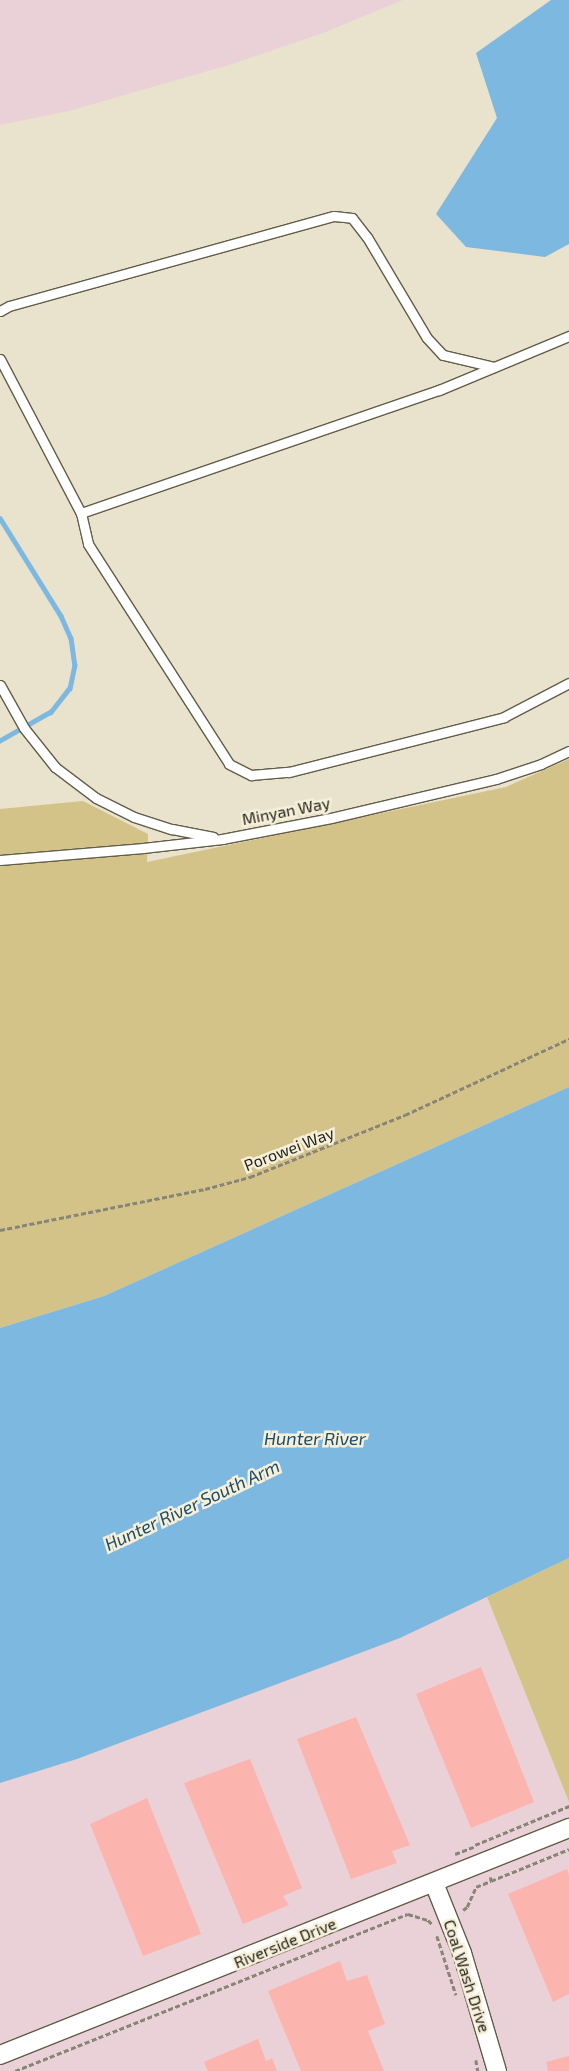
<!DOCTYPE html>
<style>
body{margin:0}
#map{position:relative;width:569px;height:2071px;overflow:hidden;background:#e9e2cc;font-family:"Exo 2",sans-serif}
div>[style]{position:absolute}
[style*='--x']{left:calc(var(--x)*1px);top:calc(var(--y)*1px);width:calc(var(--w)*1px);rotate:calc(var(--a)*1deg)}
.industrial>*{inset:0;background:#ead1d7}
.green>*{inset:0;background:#d3c389}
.water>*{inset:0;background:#7db8e0}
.stream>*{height:4.5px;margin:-2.25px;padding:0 2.25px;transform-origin:2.25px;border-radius:2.25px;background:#7db8e0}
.building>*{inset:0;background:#fcb4ae}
.path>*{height:2.5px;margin-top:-1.25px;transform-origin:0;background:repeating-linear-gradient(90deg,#898576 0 5px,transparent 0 7.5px)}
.roads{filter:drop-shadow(1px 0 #625d49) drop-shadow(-1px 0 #625d49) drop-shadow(0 1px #625d49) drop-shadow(0 -1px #625d49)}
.service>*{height:9px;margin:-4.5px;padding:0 4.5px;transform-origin:4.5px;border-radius:4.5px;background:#fff}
.minor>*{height:18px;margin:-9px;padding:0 9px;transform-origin:9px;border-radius:9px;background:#fff}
span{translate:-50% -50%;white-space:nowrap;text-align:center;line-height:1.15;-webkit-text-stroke:5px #f6efd9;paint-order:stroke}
.street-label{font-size:16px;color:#211f17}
.water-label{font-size:18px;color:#1e4c68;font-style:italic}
</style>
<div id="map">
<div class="industrial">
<div style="clip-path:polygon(0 0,403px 0,323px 33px,232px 64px,69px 111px,0 125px)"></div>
<div style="clip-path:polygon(487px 1597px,569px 1802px,569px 2071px,0 2071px,0 1783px,77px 1759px,400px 1638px)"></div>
</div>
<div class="green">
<div style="clip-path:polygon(569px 759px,569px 1087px,104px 1296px,0 1328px,0 809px,83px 801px,148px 834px,147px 862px,506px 787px)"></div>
<div style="clip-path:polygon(569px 1558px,569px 1802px,487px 1597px)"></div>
</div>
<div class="water">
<div style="clip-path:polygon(551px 0,569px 0,569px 244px,545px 257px,466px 247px,436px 214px,497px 118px,476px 53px)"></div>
<div style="clip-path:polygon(569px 1087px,569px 1558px,400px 1638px,77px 1759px,0 1783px,0 1328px,104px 1296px)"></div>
</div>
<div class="stream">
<div style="--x:0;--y:518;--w:115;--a:58.1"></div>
<div style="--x:61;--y:616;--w:24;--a:66"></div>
<div style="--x:71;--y:638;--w:27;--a:82"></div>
<div style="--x:75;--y:665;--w:24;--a:102"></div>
<div style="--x:70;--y:688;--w:31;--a:128"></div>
<div style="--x:51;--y:712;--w:59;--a:150.4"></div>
</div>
<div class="building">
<div style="clip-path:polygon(481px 1667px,534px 1802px,471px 1828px,416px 1694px)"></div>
<div style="clip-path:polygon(356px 1717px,410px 1845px,392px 1851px,397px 1863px,351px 1879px,297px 1739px)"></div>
<div style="clip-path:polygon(250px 1759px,302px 1888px,283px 1896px,289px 1905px,243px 1924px,184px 1783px)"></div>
<div style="clip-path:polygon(147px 1798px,201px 1934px,143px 1956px,90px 1824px)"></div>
<div style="clip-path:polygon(567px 1869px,569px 1875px,569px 1994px,553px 2002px,508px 1894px)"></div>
<div style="clip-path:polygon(340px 1961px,347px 1981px,367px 1975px,385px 2024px,368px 2031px,384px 2071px,301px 2071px,268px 1991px)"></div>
<div style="clip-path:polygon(258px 2039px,266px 2061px,272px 2058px,277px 2071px,208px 2071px,204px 2062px)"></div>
<div style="clip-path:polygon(569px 2056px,569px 2071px,548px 2071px,546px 2062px)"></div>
</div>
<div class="path">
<div style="--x:0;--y:1230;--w:209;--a:-11.3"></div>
<div style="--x:205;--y:1189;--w:47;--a:-14.9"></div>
<div style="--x:250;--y:1177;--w:167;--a:-21.8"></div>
<div style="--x:405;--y:1115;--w:181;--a:-24.9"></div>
<div style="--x:475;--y:1845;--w:102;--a:-22.5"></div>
<div style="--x:455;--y:1854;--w:22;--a:-21"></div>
<div style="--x:491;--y:1881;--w:84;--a:-22.3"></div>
<div style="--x:463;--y:1910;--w:5;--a:-37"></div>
<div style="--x:467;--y:1907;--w:22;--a:-66"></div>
<div style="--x:476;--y:1887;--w:16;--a:-22"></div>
<div style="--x:491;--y:1881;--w:4;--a:-104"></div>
<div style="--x:437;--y:1936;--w:62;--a:72.1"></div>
<div style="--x:476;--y:2060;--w:11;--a:80"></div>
<div style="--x:15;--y:2071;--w:423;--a:-21.8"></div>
<div style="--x:408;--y:1914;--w:21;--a:17"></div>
<div style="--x:428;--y:1920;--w:6;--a:45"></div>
</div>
<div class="roads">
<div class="service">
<div style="--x:0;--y:311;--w:10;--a:-29"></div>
<div style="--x:9;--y:306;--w:337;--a:-15.5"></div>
<div style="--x:334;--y:216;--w:18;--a:6"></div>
<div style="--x:352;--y:218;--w:24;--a:52"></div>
<div style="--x:367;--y:237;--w:117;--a:59.3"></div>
<div style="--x:427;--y:338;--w:23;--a:47"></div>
<div style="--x:443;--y:355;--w:52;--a:13.2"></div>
<div style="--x:0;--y:359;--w:174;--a:62.3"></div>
<div style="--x:81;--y:513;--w:32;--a:77"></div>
<div style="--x:88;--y:544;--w:261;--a:57.3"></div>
<div style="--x:229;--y:764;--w:25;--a:27"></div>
<div style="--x:251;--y:775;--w:38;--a:-5"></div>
<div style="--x:289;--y:772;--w:222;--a:-14.3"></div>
<div style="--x:504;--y:717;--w:73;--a:-27.6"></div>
<div style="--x:81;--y:513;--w:379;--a:-19"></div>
<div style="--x:439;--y:390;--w:141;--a:-22.6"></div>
<div style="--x:0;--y:685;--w:49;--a:60.8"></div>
<div style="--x:24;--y:728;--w:50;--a:51.5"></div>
<div style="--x:55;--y:767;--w:51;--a:37.1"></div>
<div style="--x:96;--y:798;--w:42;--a:26.6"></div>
<div style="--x:134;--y:817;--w:40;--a:18"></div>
<div style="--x:172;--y:829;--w:42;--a:11"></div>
<div style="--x:0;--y:860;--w:144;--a:-4.8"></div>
<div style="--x:143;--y:848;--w:80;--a:-6.5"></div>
<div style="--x:222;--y:839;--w:111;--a:-10.9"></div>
<div style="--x:331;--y:818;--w:170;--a:-13.3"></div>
<div style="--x:496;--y:779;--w:47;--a:-18.4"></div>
<div style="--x:541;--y:764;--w:31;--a:-25"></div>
</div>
<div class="minor">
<div style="--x:434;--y:1883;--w:75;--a:68.2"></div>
<div style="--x:462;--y:1953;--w:123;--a:73.5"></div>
<div style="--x:0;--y:2055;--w:613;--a:-21.75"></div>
</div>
</div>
<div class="street-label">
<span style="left:286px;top:811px;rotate:-11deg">Minyan Way</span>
<span style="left:289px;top:1149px;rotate:-21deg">Porowei Way</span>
<span style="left:285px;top:1943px;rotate:-22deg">Riverside Drive</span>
<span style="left:467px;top:1976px;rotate:72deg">Coal Wash Drive</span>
</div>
<div class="water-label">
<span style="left:315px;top:1438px">Hunter River</span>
<span style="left:192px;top:1505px;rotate:-25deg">Hunter River South Arm</span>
</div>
</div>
